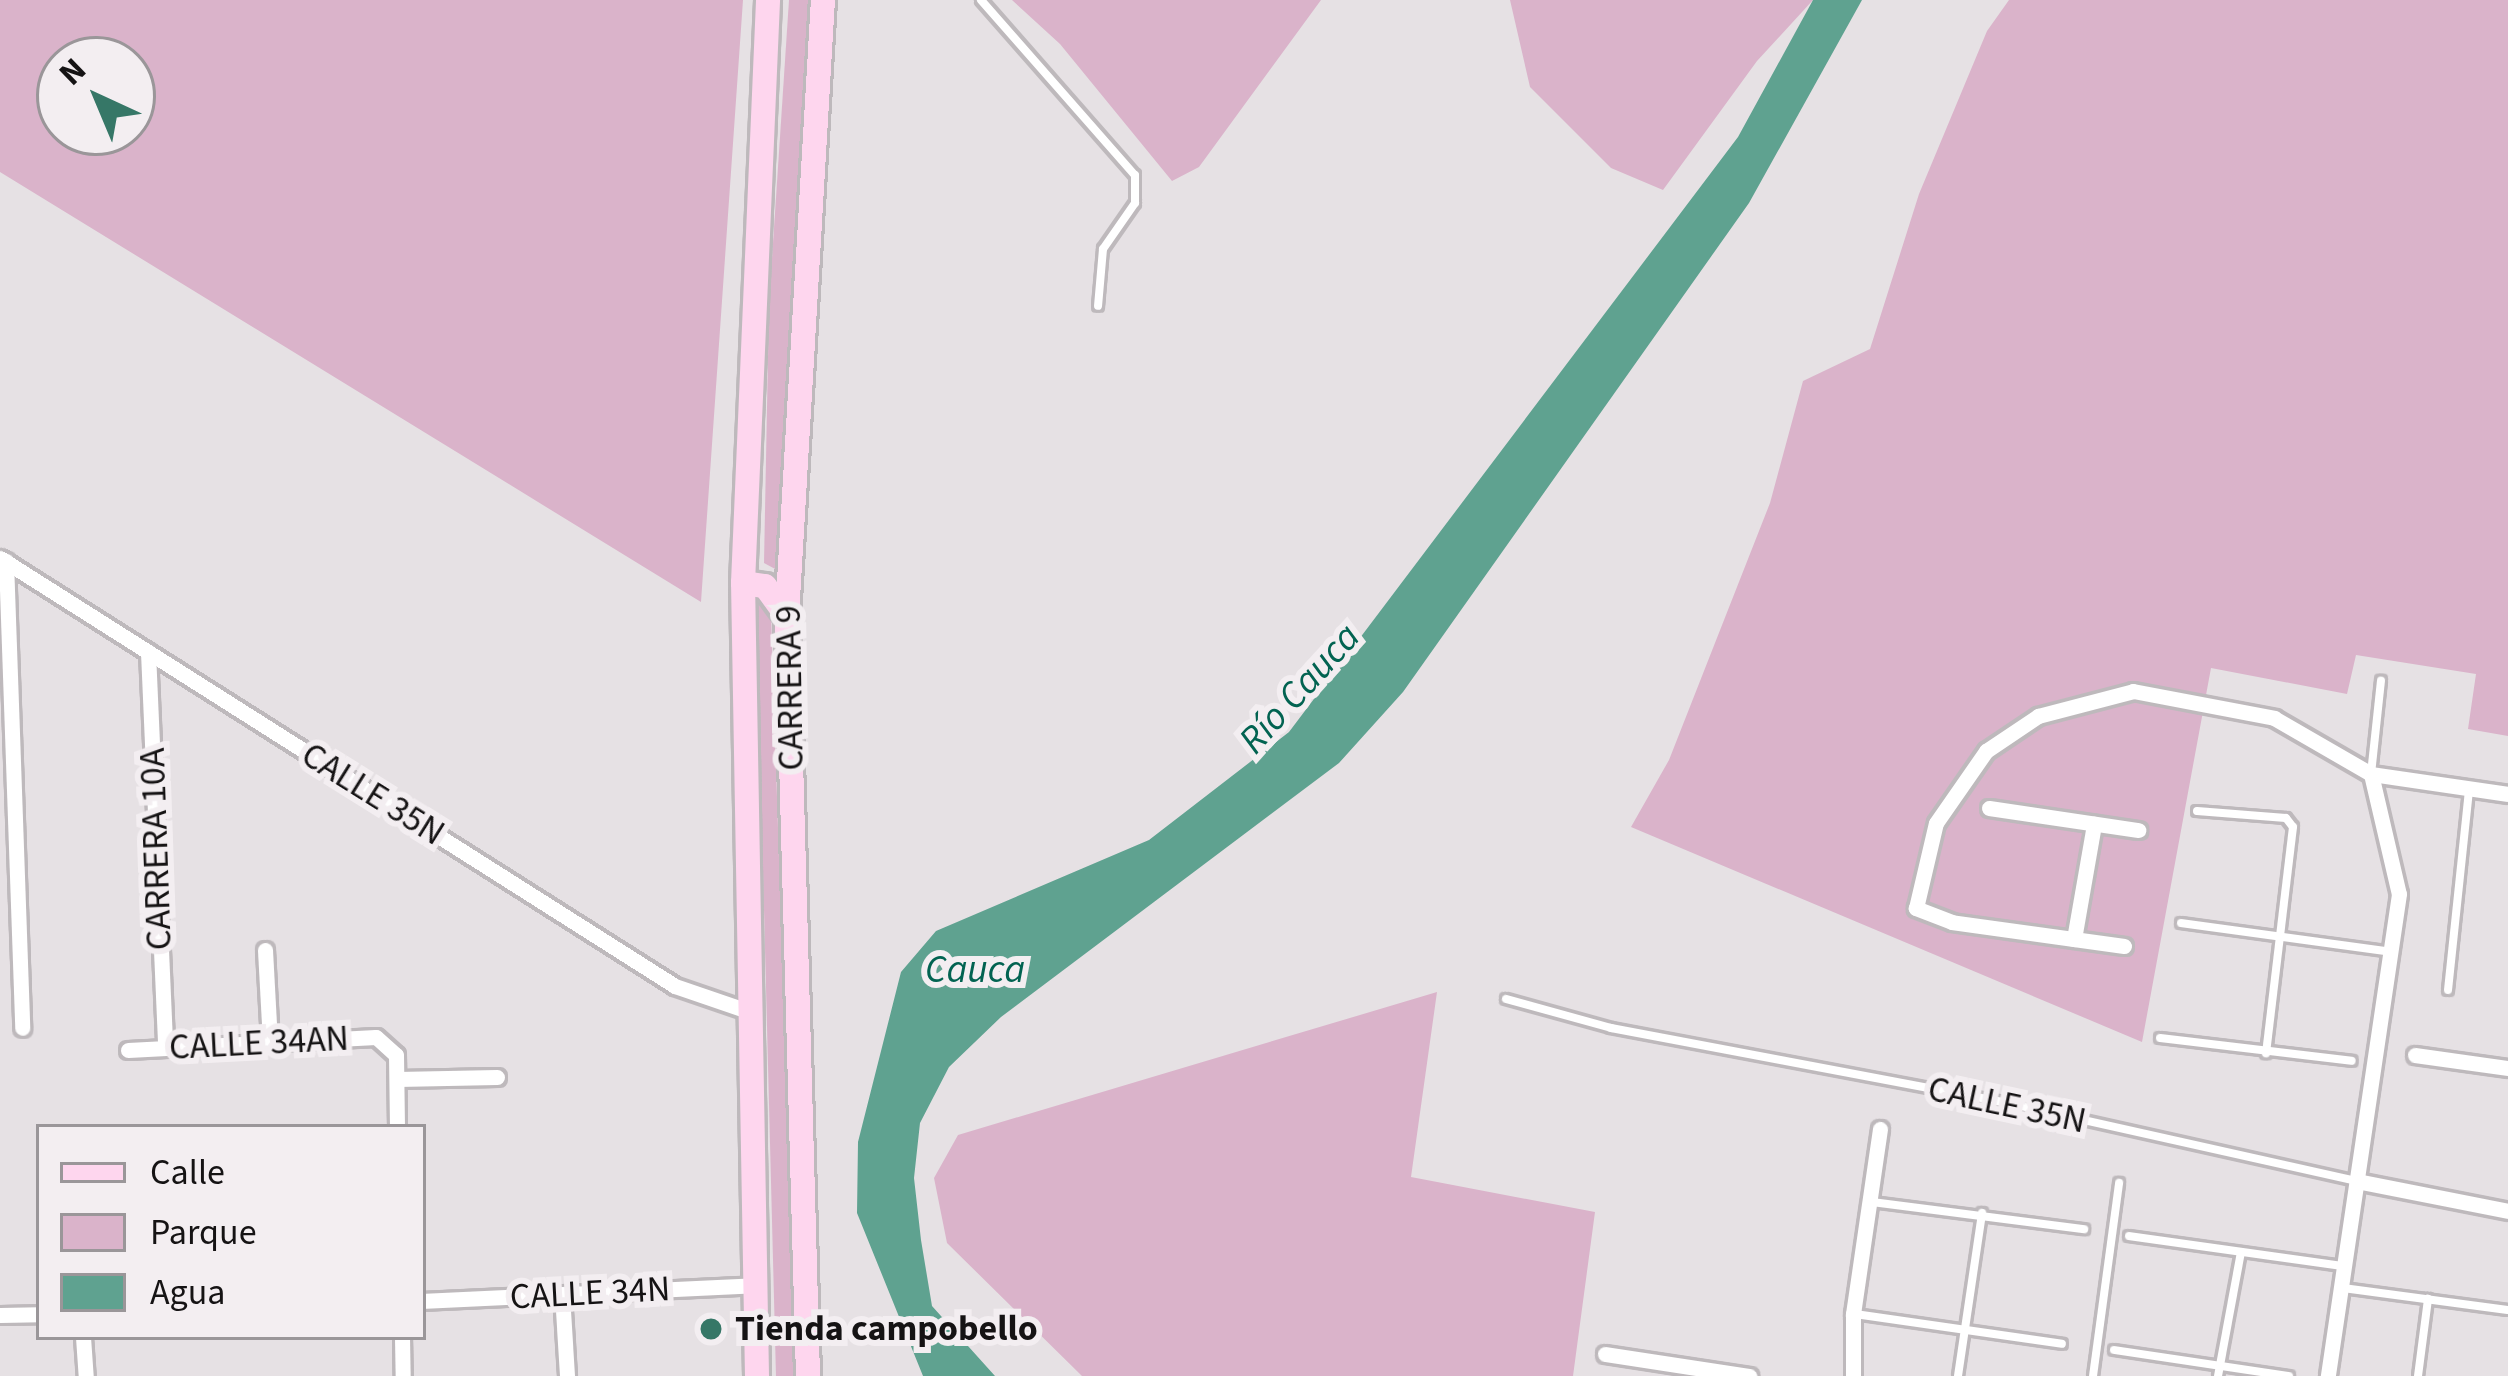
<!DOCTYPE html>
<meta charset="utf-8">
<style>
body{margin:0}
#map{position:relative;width:2508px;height:1376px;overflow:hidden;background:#e6e1e4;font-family:"Source Sans 3",sans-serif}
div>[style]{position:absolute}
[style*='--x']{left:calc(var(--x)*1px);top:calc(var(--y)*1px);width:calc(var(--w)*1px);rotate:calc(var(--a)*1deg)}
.green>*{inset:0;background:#dab3ca}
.water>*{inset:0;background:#5fa290}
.roads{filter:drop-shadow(3px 0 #beb9bc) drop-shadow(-3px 0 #beb9bc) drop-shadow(0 3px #beb9bc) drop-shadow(0 -3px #beb9bc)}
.service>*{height:8px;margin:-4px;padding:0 4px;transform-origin:4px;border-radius:4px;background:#fff}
.minor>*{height:15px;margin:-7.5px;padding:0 7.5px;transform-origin:7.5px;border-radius:7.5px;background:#fff}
.primary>*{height:24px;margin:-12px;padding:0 12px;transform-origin:12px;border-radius:12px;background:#fed6ee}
.dots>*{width:33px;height:33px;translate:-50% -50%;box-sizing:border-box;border:6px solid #f3eef1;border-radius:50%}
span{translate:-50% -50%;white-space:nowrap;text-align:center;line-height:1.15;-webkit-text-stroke:12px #f3eef1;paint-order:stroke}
.street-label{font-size:36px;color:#151314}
.poi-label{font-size:36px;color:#151314;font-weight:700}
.left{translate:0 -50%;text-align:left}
.water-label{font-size:39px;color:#026351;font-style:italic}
.legend{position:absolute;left:36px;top:1124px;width:390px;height:216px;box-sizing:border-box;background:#f3eef1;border:3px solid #9a9699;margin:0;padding:15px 21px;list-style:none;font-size:36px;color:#151314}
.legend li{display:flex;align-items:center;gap:24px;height:60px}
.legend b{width:60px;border:3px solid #9a9699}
.north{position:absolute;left:36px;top:36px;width:120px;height:120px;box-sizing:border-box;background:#f3eef1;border:3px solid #9a9699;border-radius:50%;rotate:316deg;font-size:33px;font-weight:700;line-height:48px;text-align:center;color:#151314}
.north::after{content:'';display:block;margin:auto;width:42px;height:54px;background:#367767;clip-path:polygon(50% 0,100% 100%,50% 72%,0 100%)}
</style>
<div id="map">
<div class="green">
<div style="clip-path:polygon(evenodd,0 0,743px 0,701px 602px,0 172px,0 0,60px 60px,132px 60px,132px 132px,60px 132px,60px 60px)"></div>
<div style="clip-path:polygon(789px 0,813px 0,777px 570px,764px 563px,769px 304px)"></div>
<div style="clip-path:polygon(1012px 0,1321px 0,1199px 167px,1172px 181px,1060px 44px)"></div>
<div style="clip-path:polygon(1510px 0,1813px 0,1757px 61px,1663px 190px,1611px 168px,1530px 87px)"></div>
<div style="clip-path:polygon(2009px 0,2508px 0,2508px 736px,2468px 729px,2476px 674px,2356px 655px,2347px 694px,2211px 668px,2142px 1042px,1631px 827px,1669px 760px,1770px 503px,1803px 381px,1870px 349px,1919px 194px,1987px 31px)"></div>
<div style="clip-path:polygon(756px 599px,771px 614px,796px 1376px,776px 1376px)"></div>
<div style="clip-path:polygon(1437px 992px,1411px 1177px,1595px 1212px,1573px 1376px,1082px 1376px,947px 1243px,934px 1178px,958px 1135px)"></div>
</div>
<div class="water">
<div style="clip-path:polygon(1813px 0,1862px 0,1749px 203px,1403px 692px,1339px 763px,1001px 1017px,949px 1067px,920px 1123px,914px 1178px,921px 1240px,932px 1306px,995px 1376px,923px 1376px,857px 1213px,858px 1142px,901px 972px,936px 931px,1149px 840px,1289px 732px,1738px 137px)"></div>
</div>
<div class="roads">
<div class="service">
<div style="--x:981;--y:0;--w:233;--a:48.7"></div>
<div style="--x:1135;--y:175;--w:28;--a:90"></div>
<div style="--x:1135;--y:203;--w:56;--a:124.8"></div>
<div style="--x:1103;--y:249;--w:57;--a:95"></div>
<div style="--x:2371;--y:774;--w:94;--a:-83.9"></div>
<div style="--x:2197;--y:811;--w:89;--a:4.5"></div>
<div style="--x:2286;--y:818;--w:11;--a:52"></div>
<div style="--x:2293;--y:827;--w:228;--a:96.8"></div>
<div style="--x:2181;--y:923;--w:213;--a:7.8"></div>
<div style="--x:2448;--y:990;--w:202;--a:-84"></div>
<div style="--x:1506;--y:999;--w:109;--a:15.4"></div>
<div style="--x:1611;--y:1028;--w:408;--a:10.7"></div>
<div style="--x:2012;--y:1104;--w:353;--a:12.6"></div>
<div style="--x:2160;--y:1038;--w:193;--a:6.8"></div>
<div style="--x:1872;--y:1202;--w:214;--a:7.3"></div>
<div style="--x:2129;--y:1236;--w:215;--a:8"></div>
<div style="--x:2343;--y:1288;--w:166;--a:7.6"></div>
<div style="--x:1855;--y:1314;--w:209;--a:8.2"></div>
<div style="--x:2114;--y:1350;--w:177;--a:8.5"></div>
<div style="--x:1958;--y:1376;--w:165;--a:-81.6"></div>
<div style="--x:2093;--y:1376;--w:195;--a:-82.3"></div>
<div style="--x:2218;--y:1376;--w:126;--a:-79.5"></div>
<div style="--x:2418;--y:1376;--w:78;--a:-82.6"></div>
</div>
<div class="minor">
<div style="--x:0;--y:558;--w:799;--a:32.38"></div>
<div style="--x:675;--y:986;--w:83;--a:18.9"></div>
<div style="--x:6;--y:561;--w:467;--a:88"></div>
<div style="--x:148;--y:652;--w:395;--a:87.5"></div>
<div style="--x:2371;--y:774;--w:138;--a:8.3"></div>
<div style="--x:1989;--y:808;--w:151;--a:8.4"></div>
<div style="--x:2074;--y:939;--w:117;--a:-80.1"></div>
<div style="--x:2124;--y:946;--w:174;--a:-172.1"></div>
<div style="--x:1952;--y:922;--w:39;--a:-159"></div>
<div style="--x:1916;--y:908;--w:87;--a:-76.8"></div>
<div style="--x:1936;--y:823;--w:88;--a:-55.2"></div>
<div style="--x:1986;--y:751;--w:63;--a:-33.9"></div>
<div style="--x:2038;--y:716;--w:98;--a:-14.7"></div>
<div style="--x:2133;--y:691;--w:144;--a:10.8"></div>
<div style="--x:2274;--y:718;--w:112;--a:30"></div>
<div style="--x:2371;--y:774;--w:123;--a:76.9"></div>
<div style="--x:2399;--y:894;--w:487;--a:98.4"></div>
<div style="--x:265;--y:950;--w:92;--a:86.9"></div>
<div style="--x:128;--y:1050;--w:248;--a:-3"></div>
<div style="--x:376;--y:1037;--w:27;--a:42"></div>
<div style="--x:396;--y:1055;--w:72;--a:89.2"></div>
<div style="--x:2415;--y:1055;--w:94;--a:8"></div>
<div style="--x:397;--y:1079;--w:100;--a:-1.1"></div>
<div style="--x:2357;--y:1181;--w:154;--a:11.2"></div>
<div style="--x:562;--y:1294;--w:82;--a:86.5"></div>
<div style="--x:423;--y:1301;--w:335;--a:-2.7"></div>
<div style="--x:0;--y:1315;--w:39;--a:-1"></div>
<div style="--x:83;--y:1337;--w:39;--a:86"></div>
<div style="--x:402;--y:1337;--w:39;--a:89"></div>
<div style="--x:1605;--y:1354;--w:146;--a:8.7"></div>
<div style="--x:1853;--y:1376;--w:62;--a:-90"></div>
<div style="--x:1853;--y:1314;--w:187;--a:-81.7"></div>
</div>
<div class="primary">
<div style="--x:743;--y:583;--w:22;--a:8"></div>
<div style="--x:765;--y:586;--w:37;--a:54"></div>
<div style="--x:757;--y:1376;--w:793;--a:-91.01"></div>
<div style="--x:743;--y:583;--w:584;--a:-87.54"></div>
<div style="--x:808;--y:1376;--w:760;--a:-91.58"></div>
<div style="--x:787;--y:616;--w:617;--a:-86.66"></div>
</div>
</div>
<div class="dots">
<div style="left:711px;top:1329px;background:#367767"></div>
</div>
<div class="street-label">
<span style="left:790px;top:688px;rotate:-91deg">CARRERA 9</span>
<span style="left:373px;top:794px;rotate:32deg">CALLE 35N</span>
<span style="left:156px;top:849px;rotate:-92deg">CARRERA 10A</span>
<span style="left:259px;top:1043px;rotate:-3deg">CALLE 34AN</span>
<span style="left:2007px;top:1105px;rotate:12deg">CALLE 35N</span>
<span style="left:590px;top:1293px;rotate:-3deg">CALLE 34N</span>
</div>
<div class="poi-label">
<span class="left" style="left:735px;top:1329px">Tienda campobello</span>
</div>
<div class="water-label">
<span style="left:1300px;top:689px;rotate:-48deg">Río Cauca</span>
<span style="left:975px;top:970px">Cauca</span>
</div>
<ul class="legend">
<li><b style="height:15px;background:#fed6ee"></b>Calle</li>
<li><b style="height:33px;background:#dab3ca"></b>Parque</li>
<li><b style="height:33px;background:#5fa290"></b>Agua</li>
</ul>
<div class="north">N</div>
</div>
